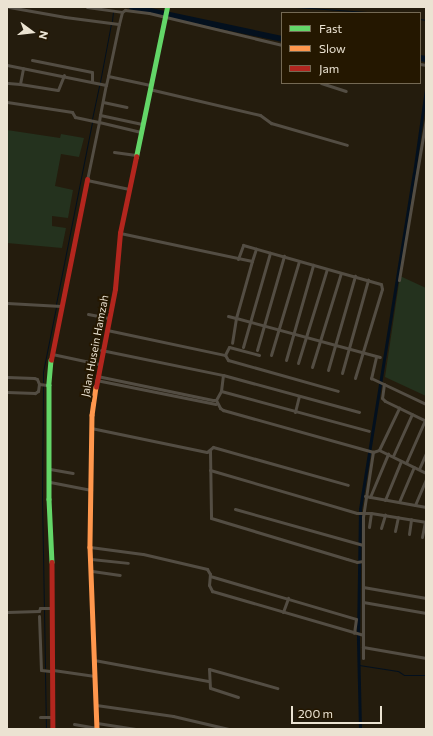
<!DOCTYPE html>
<style>
body{margin:0}
#map{position:relative;width:433px;height:736px;overflow:hidden;background:#241c0d;font-family:Commissioner,sans-serif}
div>[style]{position:absolute}
[style*='--x']{left:calc(var(--x)*1px);top:calc(var(--y)*1px);width:calc(var(--w)*1px);rotate:calc(var(--a)*1deg)}
.green>*{inset:0;background:#24321e}
.stream>*{height:1px;margin:-0.5px;padding:0 0.5px;transform-origin:0.5px;border-radius:0.5px;background:#03101e}
.canal>*{height:3px;margin:-1.5px;padding:0 1.5px;transform-origin:1.5px;border-radius:1.5px;background:#03101e}
.river>*{height:5.5px;margin:-2.75px;padding:0 2.75px;transform-origin:2.75px;border-radius:2.75px;background:#03101e}
.street>*{height:3px;margin:-1.5px;padding:0 1.5px;transform-origin:1.5px;border-radius:1.5px;background:#534d43}
.fast>*{height:4.5px;margin:-2.25px;padding:0 2.25px;transform-origin:2.25px;border-radius:2.25px;background:#63d668}
.slow>*{height:4.5px;margin:-2.25px;padding:0 2.25px;transform-origin:2.25px;border-radius:2.25px;background:#ff974d}
.jam>*{height:4.5px;margin:-2.25px;padding:0 2.25px;transform-origin:2.25px;border-radius:2.25px;background:#b3261e}
span{translate:-50% -50%;white-space:nowrap;text-align:center;line-height:1.15;-webkit-text-stroke:4px #241700;paint-order:stroke}
.street-label{font-size:11px;color:#ebe3d2}
.frame{position:absolute;inset:0;border:8px solid #ebe3d2;pointer-events:none}
.legend{position:absolute;left:281px;top:12px;width:140px;height:72px;box-sizing:border-box;background:#241700;border:1px solid #746954;margin:0;padding:5px 7px;list-style:none;font-size:12px;color:#ebe3d2}
.legend li{display:flex;align-items:center;gap:8px;height:20px}
.legend b{width:20px;border:1px solid #746954}
.north{position:absolute;left:12px;top:12px;width:40px;height:40px;-webkit-text-stroke:3px #241700;paint-order:stroke;rotate:105deg;font-size:11px;font-weight:700;line-height:16px;text-align:center;color:#ebe3d2}
.north::after{content:'';display:block;margin:auto;width:14px;height:18px;background:#ebe3d2;clip-path:polygon(50% 0,100% 100%,50% 72%,0 100%)}
.scale{position:absolute;left:291px;top:706px;width:91px;height:18px;box-sizing:border-box;border:2px solid #ebe3d2;border-top:0;padding-left:5px;font-size:12px;line-height:14px;white-space:nowrap;color:#ebe3d2;-webkit-text-stroke:3px #241700;paint-order:stroke}
</style>
<div id="map">
<div class="green">
<div style="clip-path:polygon(7px 130px,60px 138px,61px 134px,84px 138px,79px 157px,61px 154px,55px 186px,73px 190px,68px 218px,52px 216px,52px 226px,66px 228px,62px 248px,7px 243px)"></div>
<div style="clip-path:polygon(400px 276px,426px 288px,426px 396px,385px 377px)"></div>
</div>
<div class="stream">
<div style="--x:296;--y:7;--w:85;--a:4"></div>
<div style="--x:420;--y:19;--w:6;--a:9"></div>
<div style="--x:112;--y:21;--w:9;--a:-84"></div>
<div style="--x:100;--y:82;--w:59;--a:-79.3"></div>
<div style="--x:92;--y:119;--w:35;--a:-78"></div>
<div style="--x:56;--y:304;--w:186;--a:-78.8"></div>
<div style="--x:43;--y:382;--w:10;--a:-90"></div>
<div style="--x:43;--y:372;--w:66;--a:-78.7"></div>
<div style="--x:43;--y:386;--w:110;--a:90.5"></div>
<div style="--x:42;--y:496;--w:110;--a:89"></div>
<div style="--x:44;--y:610;--w:58;--a:89"></div>
<div style="--x:359;--y:665;--w:39;--a:9"></div>
<div style="--x:398;--y:671;--w:7;--a:34"></div>
<div style="--x:404;--y:675;--w:22;--a:0"></div>
<div style="--x:45;--y:672;--w:57;--a:89"></div>
</div>
<div class="canal">
<div style="--x:360;--y:729;--w:91;--a:-91.3"></div>
<div style="--x:358;--y:638;--w:129;--a:-89.1"></div>
<div style="--x:360;--y:509;--w:340;--a:-80.9"></div>
<div style="--x:414;--y:173;--w:85;--a:-81.9"></div>
</div>
<div class="river">
<div style="--x:132;--y:7;--w:153;--a:12"></div>
<div style="--x:420;--y:58;--w:6;--a:9"></div>
</div>
<div class="street">
<div style="--x:9;--y:7;--w:57;--a:10.1"></div>
<div style="--x:65;--y:17;--w:54;--a:7.4"></div>
<div style="--x:87;--y:7;--w:35;--a:8"></div>
<div style="--x:32;--y:60;--w:61;--a:11.3"></div>
<div style="--x:92;--y:72;--w:9;--a:90"></div>
<div style="--x:420;--y:64;--w:6;--a:9"></div>
<div style="--x:7;--y:65;--w:101;--a:11.4"></div>
<div style="--x:108;--y:76;--w:53;--a:-78.1"></div>
<div style="--x:119;--y:24;--w:12;--a:-76"></div>
<div style="--x:122;--y:12;--w:4;--a:-34"></div>
<div style="--x:125;--y:10;--w:24;--a:7"></div>
<div style="--x:149;--y:13;--w:137;--a:13.5"></div>
<div style="--x:8;--y:83;--w:12;--a:5"></div>
<div style="--x:20;--y:84;--w:16;--a:-79"></div>
<div style="--x:321;--y:83;--w:26;--a:18"></div>
<div style="--x:20;--y:84;--w:38;--a:9"></div>
<div style="--x:58;--y:90;--w:16;--a:-68"></div>
<div style="--x:149;--y:89;--w:114;--a:13.2"></div>
<div style="--x:260;--y:115;--w:14;--a:36"></div>
<div style="--x:271;--y:123;--w:79;--a:16.1"></div>
<div style="--x:7;--y:102;--w:66;--a:8.7"></div>
<div style="--x:72;--y:112;--w:6;--a:59"></div>
<div style="--x:75;--y:117;--w:25;--a:12"></div>
<div style="--x:99;--y:122;--w:7;--a:-82"></div>
<div style="--x:103;--y:102;--w:24;--a:12"></div>
<div style="--x:142;--y:124;--w:43;--a:-167.9"></div>
<div style="--x:100;--y:115;--w:31;--a:-79"></div>
<div style="--x:106;--y:85;--w:9;--a:-77"></div>
<div style="--x:108;--y:76;--w:43;--a:12.1"></div>
<div style="--x:114;--y:152;--w:22;--a:8"></div>
<div style="--x:129;--y:189;--w:43;--a:-167.9"></div>
<div style="--x:87;--y:180;--w:59;--a:-78.3"></div>
<div style="--x:99;--y:122;--w:43;--a:13.4"></div>
<div style="--x:120;--y:233;--w:135;--a:12"></div>
<div style="--x:252;--y:261;--w:13;--a:-72"></div>
<div style="--x:238;--y:259;--w:15;--a:-70"></div>
<div style="--x:243;--y:245;--w:143;--a:15.8"></div>
<div style="--x:381;--y:284;--w:5;--a:79"></div>
<div style="--x:382;--y:289;--w:93;--a:106.9"></div>
<div style="--x:252;--y:261;--w:59;--a:105.7"></div>
<div style="--x:236;--y:318;--w:149;--a:15.2"></div>
<div style="--x:399;--y:280;--w:163;--a:-80.5"></div>
<div style="--x:7;--y:303;--w:54;--a:3.2"></div>
<div style="--x:88;--y:314;--w:21;--a:11"></div>
<div style="--x:228;--y:316;--w:8;--a:14"></div>
<div style="--x:236;--y:318;--w:25;--a:99"></div>
<div style="--x:107;--y:330;--w:121;--a:12"></div>
<div style="--x:243;--y:347;--w:98;--a:-74"></div>
<div style="--x:101;--y:350;--w:125;--a:11.6"></div>
<div style="--x:257;--y:350;--w:98;--a:-74"></div>
<div style="--x:52;--y:354;--w:48;--a:12"></div>
<div style="--x:259;--y:355;--w:31;--a:-165"></div>
<div style="--x:229;--y:347;--w:9;--a:117"></div>
<div style="--x:225;--y:355;--w:6;--a:59"></div>
<div style="--x:228;--y:360;--w:114;--a:15.7"></div>
<div style="--x:271;--y:355;--w:98;--a:-73.4"></div>
<div style="--x:376;--y:357;--w:22;--a:103"></div>
<div style="--x:371;--y:378;--w:61;--a:25.3"></div>
<div style="--x:286;--y:360;--w:99;--a:-74.1"></div>
<div style="--x:298;--y:363;--w:98;--a:-72.9"></div>
<div style="--x:312;--y:367;--w:98;--a:-72.9"></div>
<div style="--x:328;--y:370;--w:98;--a:-74"></div>
<div style="--x:342;--y:373;--w:97;--a:-74.4"></div>
<div style="--x:97;--y:376;--w:118;--a:11.7"></div>
<div style="--x:213;--y:400;--w:3;--a:0"></div>
<div style="--x:216;--y:400;--w:10;--a:-61"></div>
<div style="--x:221;--y:391;--w:16;--a:-83"></div>
<div style="--x:223;--y:375;--w:141;--a:15.2"></div>
<div style="--x:7;--y:377;--w:27;--a:2"></div>
<div style="--x:34;--y:378;--w:3;--a:18"></div>
<div style="--x:37;--y:379;--w:5;--a:68"></div>
<div style="--x:39;--y:384;--w:7;--a:98"></div>
<div style="--x:38;--y:391;--w:4;--a:146"></div>
<div style="--x:35;--y:393;--w:28;--a:-178"></div>
<div style="--x:96;--y:380;--w:122;--a:11.3"></div>
<div style="--x:39;--y:384;--w:8;--a:7"></div>
<div style="--x:384;--y:384;--w:14;--a:98"></div>
<div style="--x:382;--y:398;--w:4;--a:45"></div>
<div style="--x:385;--y:401;--w:46;--a:26"></div>
<div style="--x:221;--y:391;--w:153;--a:15.1"></div>
<div style="--x:216;--y:400;--w:9;--a:63"></div>
<div style="--x:220;--y:408;--w:4;--a:34"></div>
<div style="--x:223;--y:410;--w:156;--a:15.6"></div>
<div style="--x:373;--y:452;--w:6;--a:-18"></div>
<div style="--x:379;--y:450;--w:47;--a:-64.5"></div>
<div style="--x:295;--y:412;--w:16;--a:-76"></div>
<div style="--x:91;--y:428;--w:118;--a:11.7"></div>
<div style="--x:207;--y:452;--w:8;--a:-40"></div>
<div style="--x:213;--y:447;--w:140;--a:15.7"></div>
<div style="--x:379;--y:450;--w:52;--a:26.1"></div>
<div style="--x:210;--y:451;--w:67;--a:89.1"></div>
<div style="--x:211;--y:518;--w:142;--a:16.8"></div>
<div style="--x:347;--y:559;--w:10;--a:17"></div>
<div style="--x:357;--y:562;--w:6;--a:-9"></div>
<div style="--x:393;--y:456;--w:46;--a:-65.7"></div>
<div style="--x:406;--y:463;--w:47;--a:-66.2"></div>
<div style="--x:50;--y:469;--w:23;--a:10"></div>
<div style="--x:419;--y:469;--w:17;--a:-66"></div>
<div style="--x:210;--y:470;--w:153;--a:16.3"></div>
<div style="--x:357;--y:513;--w:14;--a:0"></div>
<div style="--x:371;--y:513;--w:56;--a:9.3"></div>
<div style="--x:50;--y:482;--w:42;--a:11"></div>
<div style="--x:365;--y:496;--w:62;--a:10.2"></div>
<div style="--x:370;--y:497;--w:47;--a:-67.3"></div>
<div style="--x:385;--y:500;--w:42;--a:-67.7"></div>
<div style="--x:399;--y:502;--w:38;--a:-67"></div>
<div style="--x:415;--y:505;--w:28;--a:-67"></div>
<div style="--x:235;--y:509;--w:133;--a:15.7"></div>
<div style="--x:369;--y:527;--w:14;--a:-82"></div>
<div style="--x:381;--y:528;--w:14;--a:-73"></div>
<div style="--x:395;--y:531;--w:14;--a:-78"></div>
<div style="--x:409;--y:534;--w:15;--a:-82"></div>
<div style="--x:422;--y:537;--w:15;--a:-79"></div>
<div style="--x:90;--y:547;--w:53;--a:7.5"></div>
<div style="--x:143;--y:554;--w:66;--a:13.2"></div>
<div style="--x:207;--y:569;--w:6;--a:59"></div>
<div style="--x:210;--y:574;--w:11;--a:95"></div>
<div style="--x:209;--y:585;--w:7;--a:63"></div>
<div style="--x:212;--y:591;--w:157;--a:16.2"></div>
<div style="--x:91;--y:559;--w:37;--a:6"></div>
<div style="--x:92;--y:571;--w:28;--a:8"></div>
<div style="--x:210;--y:576;--w:152;--a:16.4"></div>
<div style="--x:356;--y:619;--w:14;--a:98"></div>
<div style="--x:363;--y:587;--w:64;--a:9.9"></div>
<div style="--x:363;--y:602;--w:64;--a:9.9"></div>
<div style="--x:7;--y:612;--w:32;--a:-2"></div>
<div style="--x:39;--y:611;--w:3;--a:-72"></div>
<div style="--x:40;--y:608;--w:10;--a:0"></div>
<div style="--x:283;--y:612;--w:15;--a:-70"></div>
<div style="--x:39;--y:616;--w:54;--a:87.9"></div>
<div style="--x:41;--y:670;--w:9;--a:6"></div>
<div style="--x:363;--y:647;--w:64;--a:9.9"></div>
<div style="--x:363;--y:658;--w:141;--a:-90"></div>
<div style="--x:363;--y:517;--w:66;--a:-81.3"></div>
<div style="--x:94;--y:660;--w:116;--a:10.4"></div>
<div style="--x:53;--y:670;--w:42;--a:8.1"></div>
<div style="--x:238;--y:697;--w:29;--a:-162"></div>
<div style="--x:210;--y:688;--w:19;--a:-93"></div>
<div style="--x:209;--y:669;--w:71;--a:15.6"></div>
<div style="--x:96;--y:705;--w:78;--a:8.1"></div>
<div style="--x:173;--y:716;--w:57;--a:13.1"></div>
<div style="--x:40;--y:717;--w:13;--a:0"></div>
<div style="--x:97;--y:723;--w:39;--a:9"></div>
<div style="--x:74;--y:724;--w:23;--a:10"></div>
</div>
<div class="fast">
<div style="--x:136;--y:157;--w:153;--a:-78.3"></div>
<div style="--x:51;--y:360;--w:25;--a:95"></div>
<div style="--x:49;--y:385;--w:114;--a:90"></div>
<div style="--x:49;--y:499;--w:63;--a:87.3"></div>
</div>
<div class="slow">
<div style="--x:96;--y:387;--w:28;--a:98"></div>
<div style="--x:92;--y:415;--w:132;--a:90.9"></div>
<div style="--x:90;--y:547;--w:182;--a:87.8"></div>
</div>
<div class="jam">
<div style="--x:51;--y:360;--w:184;--a:-78.7"></div>
<div style="--x:96;--y:387;--w:100;--a:-79"></div>
<div style="--x:115;--y:289;--w:56;--a:-84.9"></div>
<div style="--x:120;--y:233;--w:78;--a:-78.1"></div>
<div style="--x:52;--y:562;--w:167;--a:89.7"></div>
</div>
<div class="street-label">
<span style="left:95px;top:346px;rotate:-79deg">Jalan Husein Hamzah</span>
</div>
<div class="frame"></div>
<ul class="legend">
<li><b style="height:5px;background:#63d668"></b>Fast</li>
<li><b style="height:5px;background:#ff974d"></b>Slow</li>
<li><b style="height:5px;background:#b3261e"></b>Jam</li>
</ul>
<div class="north">N</div>
<div class="scale">200 m</div>
</div>
